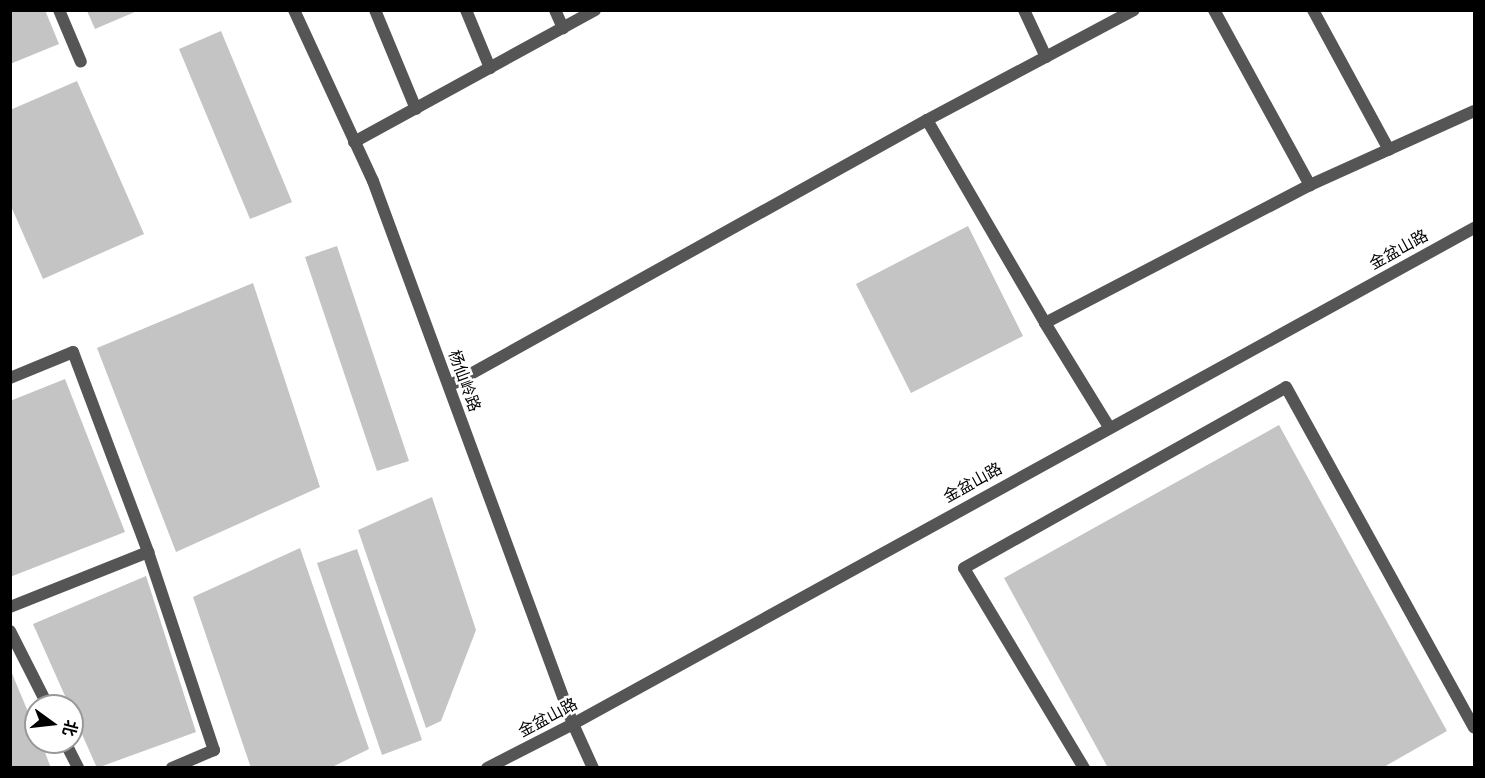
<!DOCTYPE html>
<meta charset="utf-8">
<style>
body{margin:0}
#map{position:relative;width:1485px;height:778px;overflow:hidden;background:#fff;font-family:Figtree,"Noto Sans SC",sans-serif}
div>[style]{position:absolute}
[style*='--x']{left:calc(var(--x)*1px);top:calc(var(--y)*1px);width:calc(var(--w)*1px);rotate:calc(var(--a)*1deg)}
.building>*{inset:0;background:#c4c4c4}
.minor>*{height:12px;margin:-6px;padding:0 6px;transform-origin:6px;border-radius:6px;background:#555}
.tertiary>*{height:12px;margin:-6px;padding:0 6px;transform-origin:6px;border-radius:6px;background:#555}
span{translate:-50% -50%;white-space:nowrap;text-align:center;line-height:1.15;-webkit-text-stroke:5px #fff;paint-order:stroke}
.street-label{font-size:16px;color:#000}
.frame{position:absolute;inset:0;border:12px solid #000;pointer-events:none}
.north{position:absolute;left:24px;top:694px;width:60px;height:60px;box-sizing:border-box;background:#fff;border:2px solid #999;border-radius:50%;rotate:105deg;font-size:16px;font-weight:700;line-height:24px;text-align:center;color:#000}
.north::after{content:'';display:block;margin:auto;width:21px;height:27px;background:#000;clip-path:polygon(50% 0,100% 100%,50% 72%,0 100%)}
</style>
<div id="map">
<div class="building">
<div style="clip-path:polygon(10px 10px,45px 10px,59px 44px,10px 64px)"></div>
<div style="clip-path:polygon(87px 11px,137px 11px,95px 29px)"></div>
<div style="clip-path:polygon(221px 31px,292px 202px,250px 219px,179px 49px)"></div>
<div style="clip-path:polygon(77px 81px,144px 234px,43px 279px,10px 204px,10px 110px)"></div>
<div style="clip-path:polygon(968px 226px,1023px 336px,911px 393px,856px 284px)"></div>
<div style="clip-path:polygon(337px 246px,409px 461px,377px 471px,305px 257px)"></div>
<div style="clip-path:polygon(253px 283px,320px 487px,176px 552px,97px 348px)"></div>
<div style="clip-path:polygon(65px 379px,125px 532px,10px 577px,10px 401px)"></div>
<div style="clip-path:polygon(1279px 425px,1447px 731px,1382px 768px,1108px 768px,1004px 578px)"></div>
<div style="clip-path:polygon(432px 497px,476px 630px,441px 721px,426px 728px,358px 530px)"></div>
<div style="clip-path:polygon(300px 548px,369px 749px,330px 768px,251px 768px,193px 597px)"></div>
<div style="clip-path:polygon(357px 549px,422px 740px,382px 755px,317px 563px)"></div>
<div style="clip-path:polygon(146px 576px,196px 732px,97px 768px,33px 624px)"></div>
<div style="clip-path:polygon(11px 671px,36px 731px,36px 742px,41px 742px,51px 768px,11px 768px)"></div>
</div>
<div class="minor">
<div style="--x:59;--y:10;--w:56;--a:67.1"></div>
<div style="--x:375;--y:10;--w:107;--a:67.5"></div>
<div style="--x:466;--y:10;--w:63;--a:67.5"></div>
<div style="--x:555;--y:10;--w:20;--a:66"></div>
<div style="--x:1024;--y:10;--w:52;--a:64.9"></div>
<div style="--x:1214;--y:10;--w:200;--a:61.3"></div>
<div style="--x:1313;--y:10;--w:159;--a:61.5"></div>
<div style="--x:927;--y:120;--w:235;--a:59.8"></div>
<div style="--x:1045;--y:323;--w:122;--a:58.4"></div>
<div style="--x:354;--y:142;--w:275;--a:-28.7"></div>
<div style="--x:1045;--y:323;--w:299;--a:-27.5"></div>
<div style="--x:1310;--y:185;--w:180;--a:-24.3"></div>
<div style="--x:10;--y:378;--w:68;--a:-22.4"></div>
<div style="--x:73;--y:352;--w:214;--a:69.4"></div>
<div style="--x:148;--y:552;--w:209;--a:71.6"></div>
<div style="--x:214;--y:750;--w:46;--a:156.8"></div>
<div style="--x:449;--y:386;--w:547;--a:-29.1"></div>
<div style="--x:927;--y:120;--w:234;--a:-28"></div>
<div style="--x:10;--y:607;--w:149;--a:-21.7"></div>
<div style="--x:10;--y:631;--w:84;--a:63.1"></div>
<div style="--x:65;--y:742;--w:29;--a:63"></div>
<div style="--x:1084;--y:768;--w:233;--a:-121"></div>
<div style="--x:964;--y:568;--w:369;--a:-29.3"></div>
<div style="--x:1286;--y:387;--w:389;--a:61.1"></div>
</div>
<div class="tertiary">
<div style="--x:294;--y:10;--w:188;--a:65.2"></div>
<div style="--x:373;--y:181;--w:579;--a:69.78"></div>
<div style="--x:573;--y:724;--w:48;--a:65.6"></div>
<div style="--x:487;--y:768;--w:97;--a:-27.1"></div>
<div style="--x:573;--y:724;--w:1029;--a:-28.83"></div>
</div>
<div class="street-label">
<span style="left:1399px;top:250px;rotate:-29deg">金盆山路</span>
<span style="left:464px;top:381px;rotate:70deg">杨仙岭路</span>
<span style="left:973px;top:483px;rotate:-29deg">金盆山路</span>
<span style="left:548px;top:718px;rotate:-28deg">金盆山路</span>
</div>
<div class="frame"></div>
<div class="north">北</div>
</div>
